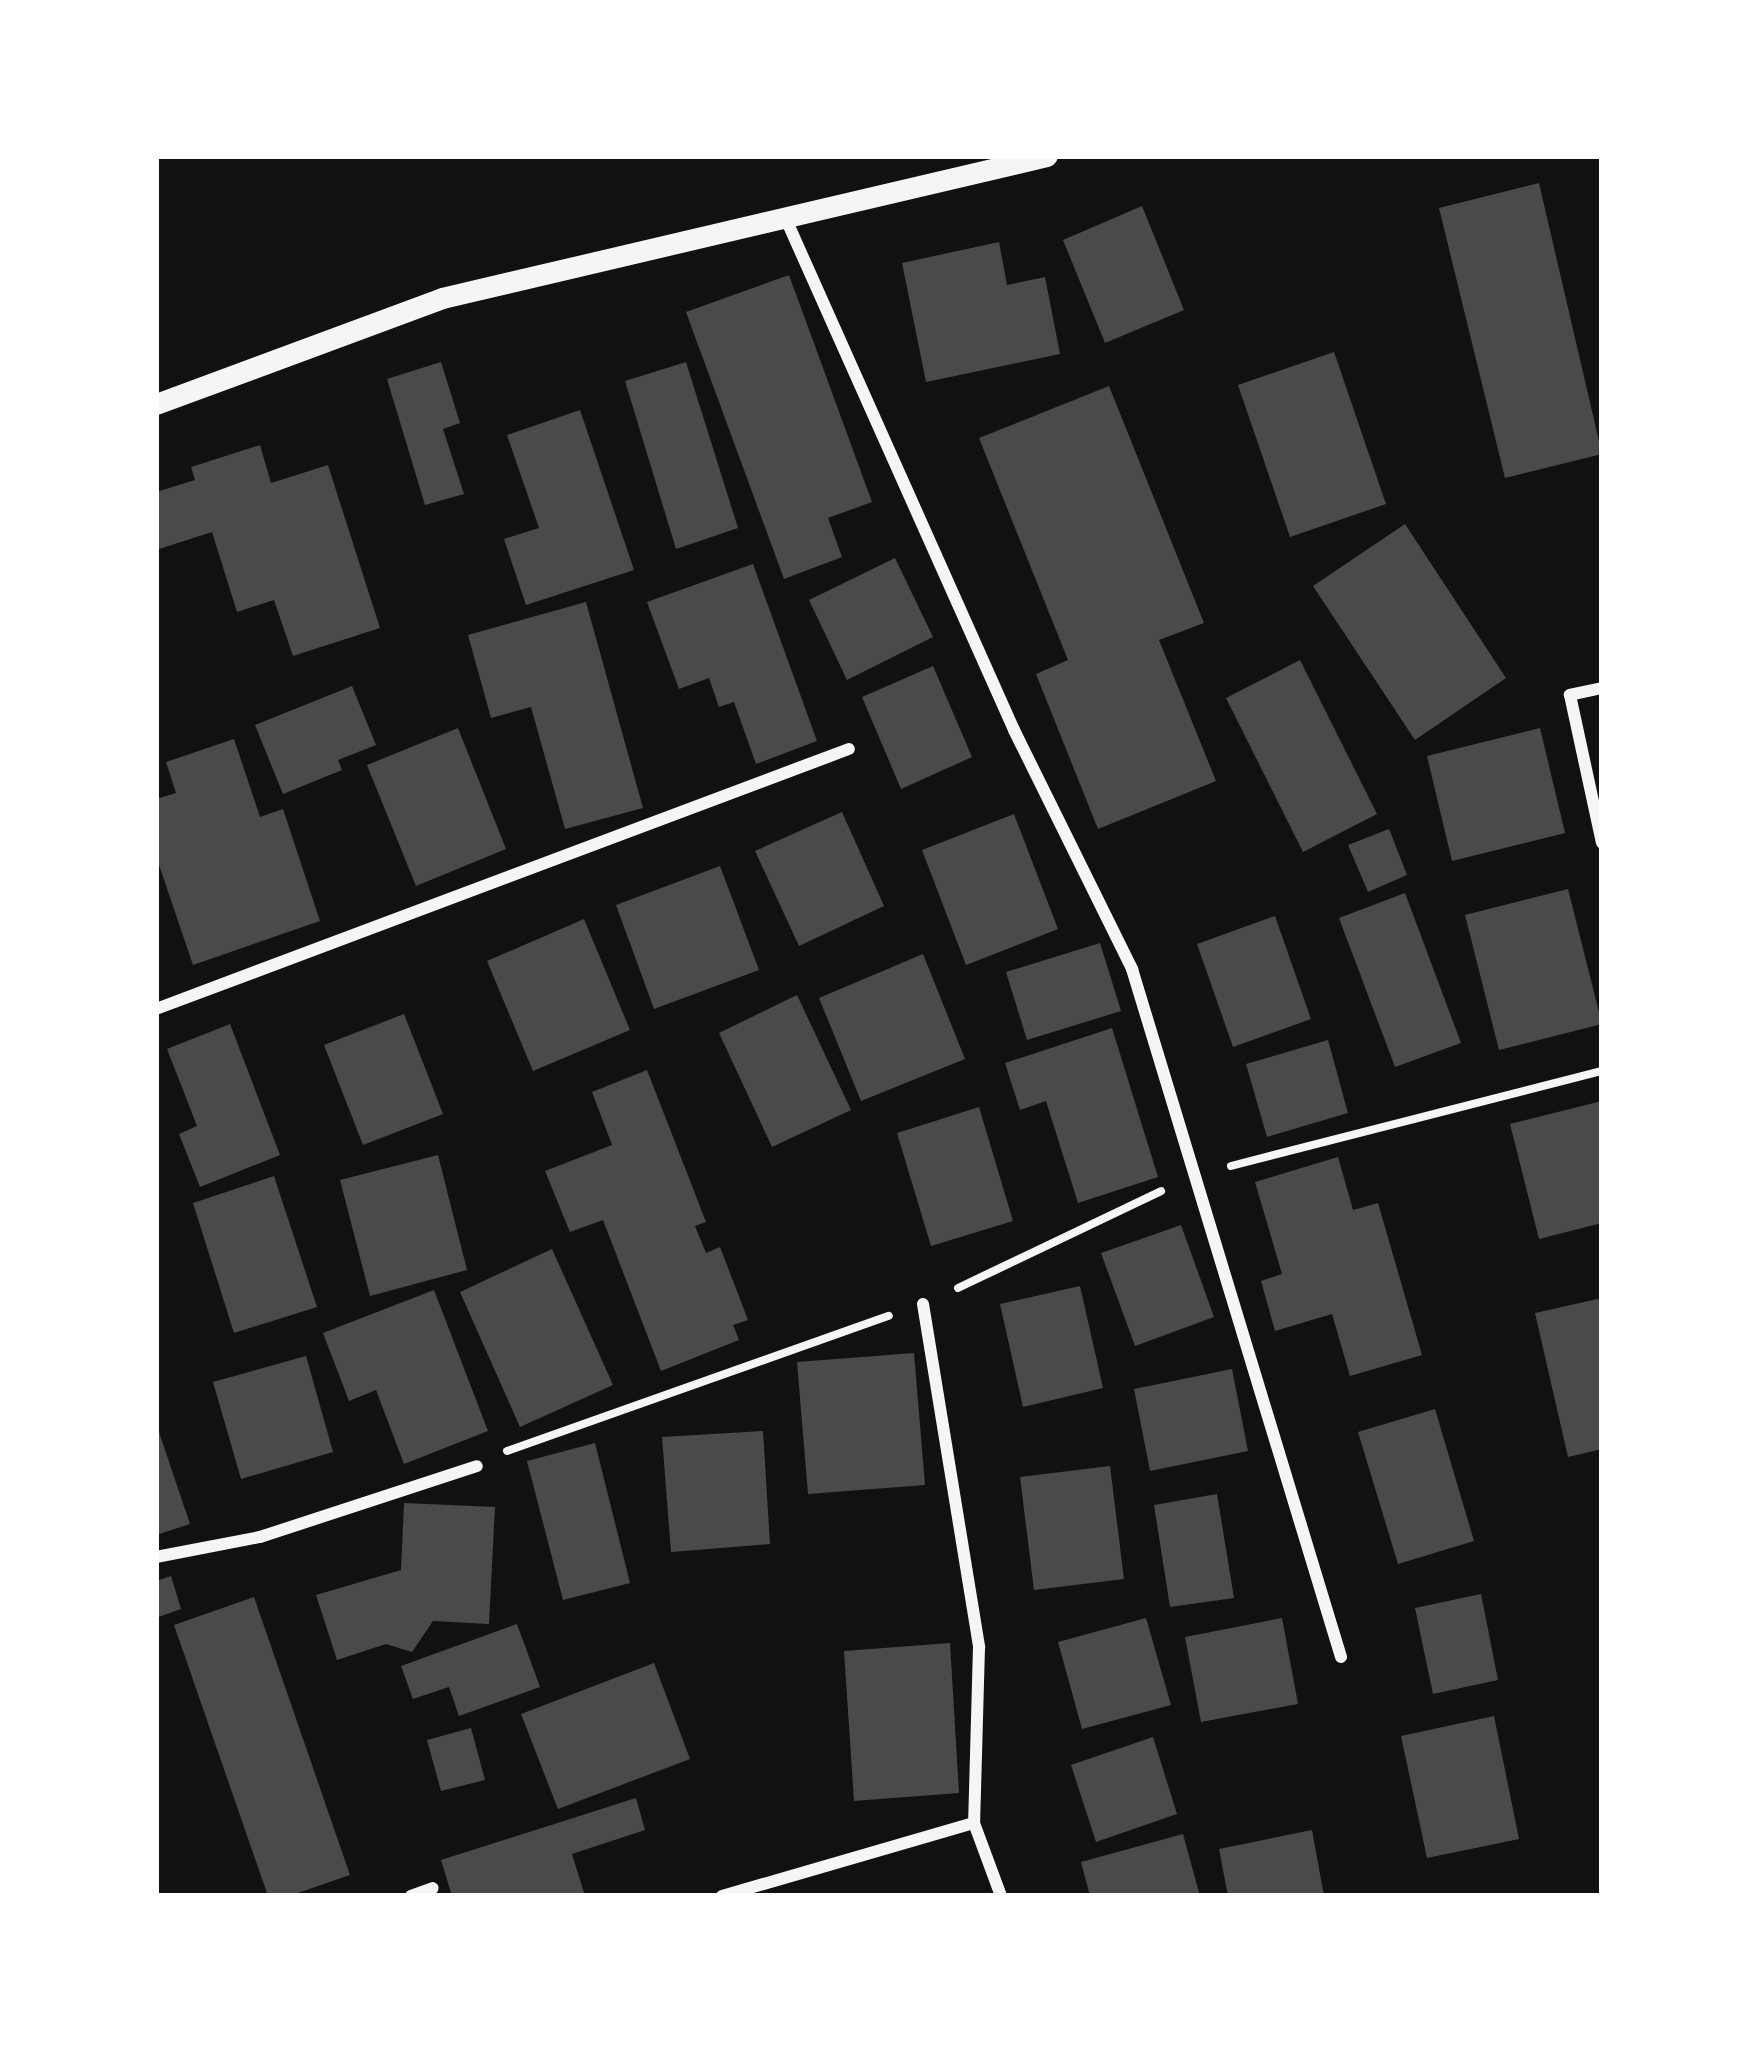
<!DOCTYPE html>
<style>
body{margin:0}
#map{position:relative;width:1758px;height:2052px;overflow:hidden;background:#111;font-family:"Roboto Serif",serif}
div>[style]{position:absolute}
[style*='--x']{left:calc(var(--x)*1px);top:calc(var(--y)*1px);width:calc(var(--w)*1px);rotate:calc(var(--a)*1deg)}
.building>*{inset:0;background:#4a4a4a}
.path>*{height:8px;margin:-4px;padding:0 4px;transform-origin:4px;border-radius:4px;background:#f5f5f5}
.minor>*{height:12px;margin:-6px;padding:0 6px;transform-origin:6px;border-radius:6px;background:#f5f5f5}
.tertiary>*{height:21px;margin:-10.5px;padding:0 10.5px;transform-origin:10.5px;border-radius:10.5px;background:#f5f5f5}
span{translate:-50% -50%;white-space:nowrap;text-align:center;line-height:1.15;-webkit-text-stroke:10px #fff;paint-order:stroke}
.frame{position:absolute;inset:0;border:159px solid #fff;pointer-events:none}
</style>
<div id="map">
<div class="building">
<div style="clip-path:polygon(1539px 183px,1602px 454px,1505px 478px,1439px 208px)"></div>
<div style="clip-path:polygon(1142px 206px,1184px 310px,1105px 343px,1063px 240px)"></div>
<div style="clip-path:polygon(999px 242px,1007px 285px,1045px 277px,1060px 354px,926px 382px,902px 263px)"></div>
<div style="clip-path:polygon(789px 275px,872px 502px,828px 518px,842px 557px,784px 579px,686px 312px)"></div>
<div style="clip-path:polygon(1334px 352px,1386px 504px,1290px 537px,1238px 385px)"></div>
<div style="clip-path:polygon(441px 362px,460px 423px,443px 429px,464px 494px,425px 505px,387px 379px)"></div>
<div style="clip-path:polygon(686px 362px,738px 528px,676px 549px,625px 381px)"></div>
<div style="clip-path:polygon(1109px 386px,1204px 623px,1159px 640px,1216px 781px,1098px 829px,1036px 674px,1068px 660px,979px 438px)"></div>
<div style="clip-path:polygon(580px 410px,634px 570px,526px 605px,504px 539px,539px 528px,507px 435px)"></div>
<div style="clip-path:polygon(260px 445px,271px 483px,328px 465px,380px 628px,293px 656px,274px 600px,237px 612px,212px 532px,156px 550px,156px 492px,195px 480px,191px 467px)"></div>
<div style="clip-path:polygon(1405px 524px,1506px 678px,1415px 740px,1313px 586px)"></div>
<div style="clip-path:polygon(895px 558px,933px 637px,847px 680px,809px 600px)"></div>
<div style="clip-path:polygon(753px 564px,817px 741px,756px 764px,734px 702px,719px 707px,709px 678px,679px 689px,647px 602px)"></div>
<div style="clip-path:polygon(586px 602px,643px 808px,565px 829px,531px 707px,491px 718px,468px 635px)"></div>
<div style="clip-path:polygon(1300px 660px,1377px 814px,1303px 852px,1226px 698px)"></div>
<div style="clip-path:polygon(933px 666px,972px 757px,901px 789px,862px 697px)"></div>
<div style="clip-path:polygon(352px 686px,376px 745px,338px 760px,342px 770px,283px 794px,255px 725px)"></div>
<div style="clip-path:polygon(458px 728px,506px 849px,416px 886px,367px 765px)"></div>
<div style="clip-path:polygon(1540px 728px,1565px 833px,1452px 861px,1427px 756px)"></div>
<div style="clip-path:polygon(234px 739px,260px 817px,283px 809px,320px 921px,193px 965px,156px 856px,156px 799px,176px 793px,166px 762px)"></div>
<div style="clip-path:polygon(842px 812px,884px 906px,799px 946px,755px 851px)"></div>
<div style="clip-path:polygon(1014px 814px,1058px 929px,966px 965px,922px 850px)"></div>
<div style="clip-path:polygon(1389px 829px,1407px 875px,1368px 892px,1348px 845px)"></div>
<div style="clip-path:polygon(720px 866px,759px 970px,654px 1009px,616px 905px)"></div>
<div style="clip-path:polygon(1568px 889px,1602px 1024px,1499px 1050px,1465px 915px)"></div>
<div style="clip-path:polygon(1405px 893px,1461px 1043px,1395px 1067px,1339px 918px)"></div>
<div style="clip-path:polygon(1275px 916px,1311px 1019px,1233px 1047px,1197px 944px)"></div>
<div style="clip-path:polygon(584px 919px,630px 1030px,533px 1071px,487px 961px)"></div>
<div style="clip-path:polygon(1100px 943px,1121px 1011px,1027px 1040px,1006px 972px)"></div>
<div style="clip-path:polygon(923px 954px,965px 1059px,861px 1101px,819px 998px)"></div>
<div style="clip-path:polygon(797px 995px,851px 1110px,772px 1147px,719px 1033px)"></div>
<div style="clip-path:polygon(404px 1014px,443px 1114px,363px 1145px,324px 1045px)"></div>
<div style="clip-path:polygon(230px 1024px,280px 1155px,200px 1187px,179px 1134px,197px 1126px,167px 1049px)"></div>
<div style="clip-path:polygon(1112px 1028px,1158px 1177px,1078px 1203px,1046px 1101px,1020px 1110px,1005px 1063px)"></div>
<div style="clip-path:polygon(1328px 1040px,1348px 1113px,1267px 1137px,1246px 1064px)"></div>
<div style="clip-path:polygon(647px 1070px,706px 1222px,695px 1226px,706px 1253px,720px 1247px,748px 1320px,733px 1325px,739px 1340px,661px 1371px,603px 1220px,570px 1232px,545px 1171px,612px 1145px,592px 1092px)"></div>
<div style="clip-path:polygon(1602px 1101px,1602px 1223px,1539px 1239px,1510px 1124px)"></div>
<div style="clip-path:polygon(979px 1107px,1013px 1221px,931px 1246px,897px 1133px)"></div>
<div style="clip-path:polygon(438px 1155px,467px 1270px,370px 1296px,340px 1180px)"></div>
<div style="clip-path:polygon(1338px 1157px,1353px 1210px,1378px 1203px,1422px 1355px,1350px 1376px,1332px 1314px,1275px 1331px,1261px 1281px,1282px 1274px,1255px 1182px)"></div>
<div style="clip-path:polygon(274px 1176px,317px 1307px,234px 1333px,193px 1203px)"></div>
<div style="clip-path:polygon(1181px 1225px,1214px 1317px,1135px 1346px,1101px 1253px)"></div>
<div style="clip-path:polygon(552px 1249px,613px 1385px,520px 1427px,460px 1292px)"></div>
<div style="clip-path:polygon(1080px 1286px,1103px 1388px,1023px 1407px,1000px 1304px)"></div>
<div style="clip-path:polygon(434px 1290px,488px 1431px,404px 1464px,376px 1390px,349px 1401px,323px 1333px)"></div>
<div style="clip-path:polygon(1602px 1298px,1602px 1449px,1568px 1457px,1535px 1313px)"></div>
<div style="clip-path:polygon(914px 1353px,925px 1485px,808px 1494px,797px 1362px)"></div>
<div style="clip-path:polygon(306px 1356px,333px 1452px,241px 1479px,213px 1382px)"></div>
<div style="clip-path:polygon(1232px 1369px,1248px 1451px,1150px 1471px,1134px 1389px)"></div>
<div style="clip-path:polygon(1435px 1409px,1474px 1541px,1398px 1564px,1358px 1432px)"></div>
<div style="clip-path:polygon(156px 1423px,190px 1524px,156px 1535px)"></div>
<div style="clip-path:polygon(763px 1431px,770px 1544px,671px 1552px,662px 1437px)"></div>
<div style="clip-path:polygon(595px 1443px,630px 1583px,563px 1600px,527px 1461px)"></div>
<div style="clip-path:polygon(1110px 1466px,1124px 1579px,1034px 1590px,1020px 1477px)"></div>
<div style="clip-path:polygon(1217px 1494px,1234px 1598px,1170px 1607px,1154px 1505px)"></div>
<div style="clip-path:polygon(404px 1503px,495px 1507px,489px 1624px,433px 1621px,412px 1652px,386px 1644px,337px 1660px,316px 1595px,401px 1570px)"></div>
<div style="clip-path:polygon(171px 1576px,181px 1609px,156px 1618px,156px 1581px)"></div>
<div style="clip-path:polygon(1481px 1594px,1498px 1680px,1433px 1694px,1415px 1608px)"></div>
<div style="clip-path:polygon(254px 1597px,350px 1875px,289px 1896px,268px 1896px,174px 1625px)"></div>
<div style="clip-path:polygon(1146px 1618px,1171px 1705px,1082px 1729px,1058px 1642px)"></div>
<div style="clip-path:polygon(1282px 1618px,1298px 1704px,1201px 1722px,1185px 1637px)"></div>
<div style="clip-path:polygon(517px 1624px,540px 1687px,459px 1716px,449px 1687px,413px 1699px,401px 1666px)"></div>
<div style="clip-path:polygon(950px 1643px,959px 1793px,854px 1801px,844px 1651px)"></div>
<div style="clip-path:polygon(654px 1663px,690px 1759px,558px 1809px,521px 1714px)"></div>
<div style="clip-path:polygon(1494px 1716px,1519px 1839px,1427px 1858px,1401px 1736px)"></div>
<div style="clip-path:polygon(471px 1728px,485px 1780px,441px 1791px,427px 1740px)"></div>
<div style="clip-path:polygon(1153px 1737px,1177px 1814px,1096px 1842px,1071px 1765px)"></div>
<div style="clip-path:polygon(636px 1798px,645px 1830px,572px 1854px,585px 1896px,452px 1896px,441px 1860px)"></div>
<div style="clip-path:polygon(1312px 1830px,1324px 1896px,1228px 1896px,1219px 1849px)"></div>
<div style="clip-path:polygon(1183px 1834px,1200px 1896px,1090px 1896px,1081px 1862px)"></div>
</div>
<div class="path">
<div style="--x:1231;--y:1166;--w:383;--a:-14.4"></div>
<div style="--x:958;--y:1288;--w:225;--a:-25.5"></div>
<div style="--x:507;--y:1451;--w:405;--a:-19.5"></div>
</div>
<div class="minor">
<div style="--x:785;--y:217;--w:562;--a:65.94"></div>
<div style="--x:1014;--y:730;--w:267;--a:63.7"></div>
<div style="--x:1132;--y:969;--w:719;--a:73.1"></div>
<div style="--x:1602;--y:688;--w:33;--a:168"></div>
<div style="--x:1570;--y:695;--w:151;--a:77.8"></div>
<div style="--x:156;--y:1009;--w:740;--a:-20.57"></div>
<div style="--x:923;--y:1304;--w:348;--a:80.7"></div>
<div style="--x:979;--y:1647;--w:176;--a:91.6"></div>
<div style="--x:974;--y:1823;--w:78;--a:69.7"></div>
<div style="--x:156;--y:1557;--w:106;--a:-10.9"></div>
<div style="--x:260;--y:1537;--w:228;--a:-18.1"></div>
<div style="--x:411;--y:1896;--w:23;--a:-20"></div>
<div style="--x:722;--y:1896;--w:262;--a:-16.2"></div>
</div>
<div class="tertiary">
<div style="--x:156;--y:404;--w:305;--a:-20.3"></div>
<div style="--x:442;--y:298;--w:621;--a:-13.21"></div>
</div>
<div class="frame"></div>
</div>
